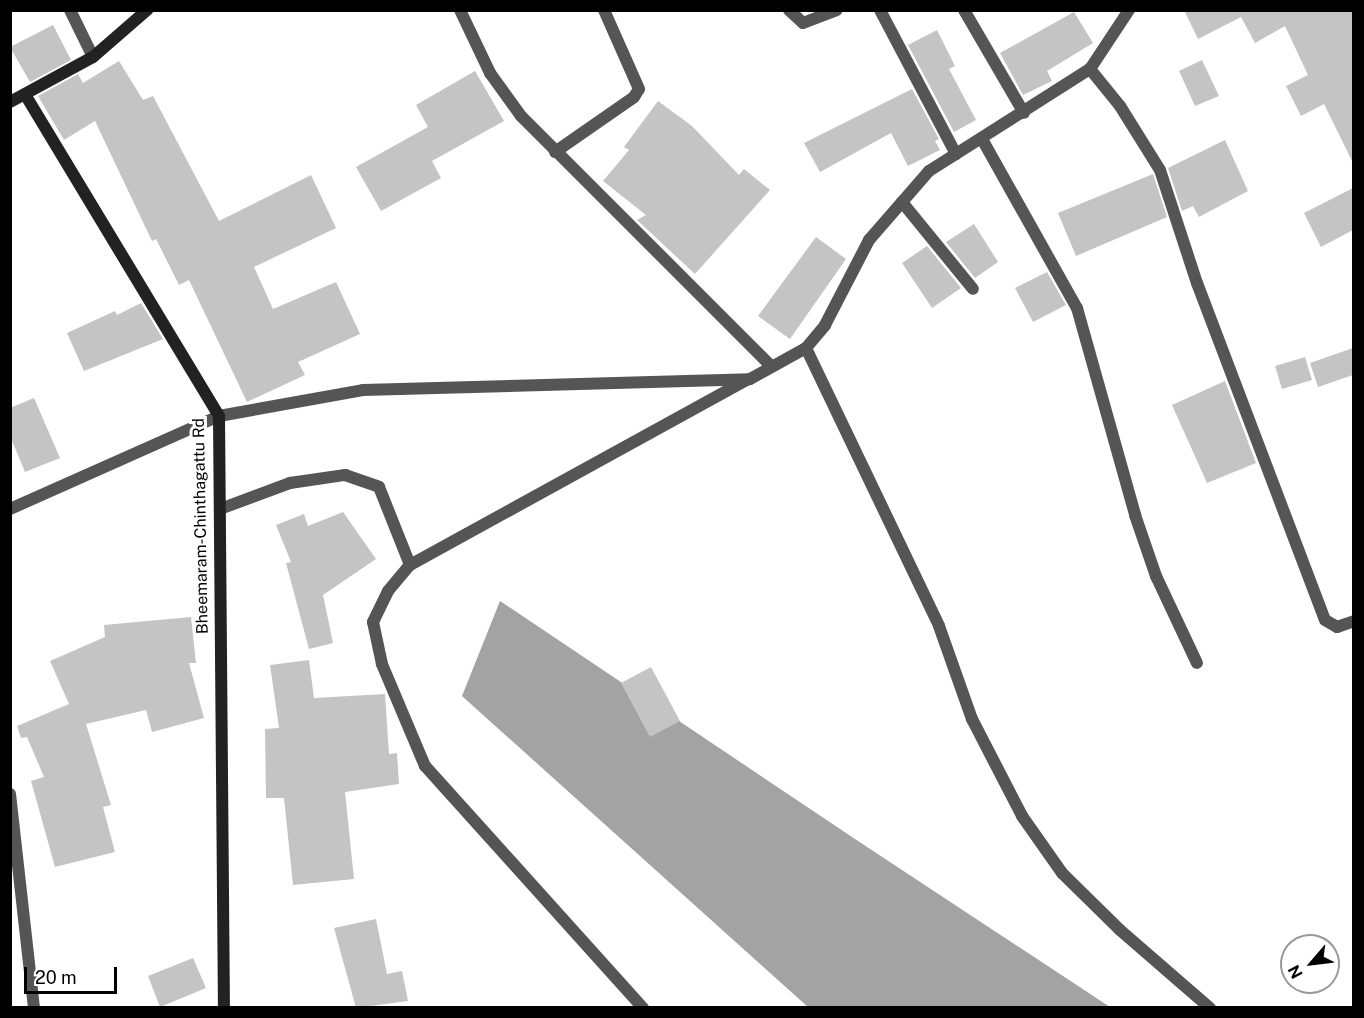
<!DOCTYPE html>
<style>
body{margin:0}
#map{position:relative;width:1364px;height:1018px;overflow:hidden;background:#fff;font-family:"Public Sans",sans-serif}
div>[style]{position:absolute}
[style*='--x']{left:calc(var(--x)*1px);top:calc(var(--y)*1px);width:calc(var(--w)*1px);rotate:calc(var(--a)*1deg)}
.water>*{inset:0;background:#a3a3a3}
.building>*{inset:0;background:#c4c4c4}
.street>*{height:12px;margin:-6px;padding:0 6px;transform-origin:6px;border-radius:6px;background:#555}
.secondary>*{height:12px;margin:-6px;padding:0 6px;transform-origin:6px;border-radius:6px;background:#222}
span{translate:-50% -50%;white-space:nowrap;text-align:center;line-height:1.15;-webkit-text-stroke:6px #fff;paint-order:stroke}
.street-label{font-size:16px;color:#000}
.frame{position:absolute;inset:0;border:12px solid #000;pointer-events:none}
.north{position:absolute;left:1280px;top:934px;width:60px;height:60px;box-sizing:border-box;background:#fff;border:2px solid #999;border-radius:50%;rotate:242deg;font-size:16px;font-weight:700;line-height:24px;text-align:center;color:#000}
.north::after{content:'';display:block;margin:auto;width:21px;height:27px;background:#000;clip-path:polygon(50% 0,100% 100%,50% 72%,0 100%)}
.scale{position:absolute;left:24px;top:967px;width:93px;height:27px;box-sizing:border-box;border:3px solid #000;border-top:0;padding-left:8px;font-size:18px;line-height:21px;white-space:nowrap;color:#000;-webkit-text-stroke:4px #fff;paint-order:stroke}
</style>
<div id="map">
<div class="water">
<div style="clip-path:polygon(500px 601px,855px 839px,1110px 1007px,808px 1007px,462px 696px)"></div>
</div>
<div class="building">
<div style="clip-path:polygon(1184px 10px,1353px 10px,1353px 163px,1324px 104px,1301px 116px,1286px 86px,1308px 75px,1285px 26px,1255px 43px,1241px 17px,1198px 39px)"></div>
<div style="clip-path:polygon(1074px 12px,1093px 43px,1047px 71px,1052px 81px,1023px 95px,1000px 53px)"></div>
<div style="clip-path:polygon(53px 25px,71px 60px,30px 82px,10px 47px)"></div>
<div style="clip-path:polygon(937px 30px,955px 66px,949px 69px,976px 120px,954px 132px,908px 45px)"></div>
<div style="clip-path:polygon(1202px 60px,1219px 96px,1195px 106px,1179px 71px)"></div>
<div style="clip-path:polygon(119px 61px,143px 100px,153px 96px,219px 221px,311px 175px,336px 228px,254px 267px,273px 309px,336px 282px,360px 334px,298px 362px,305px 375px,247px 402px,189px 280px,179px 285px,156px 239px,152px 241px,95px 121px,64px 140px,38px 96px,78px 74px,83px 83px)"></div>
<div style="clip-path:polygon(475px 71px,504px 121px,432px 161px,441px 178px,381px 211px,356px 167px,428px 127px,416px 105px)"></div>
<div style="clip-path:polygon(912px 89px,939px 139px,935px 141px,940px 150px,908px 166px,891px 133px,820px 172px,804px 143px)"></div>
<div style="clip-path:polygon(658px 101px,692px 126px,739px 175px,744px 169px,770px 190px,695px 274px,637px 220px,646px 215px,603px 181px,629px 150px,624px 147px)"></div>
<div style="clip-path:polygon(1225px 140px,1248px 191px,1199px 217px,1193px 206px,1182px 211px,1168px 168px)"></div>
<div style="clip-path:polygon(1153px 174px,1167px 217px,1076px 256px,1058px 213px)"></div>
<div style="clip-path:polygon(1353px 188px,1353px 230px,1321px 247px,1304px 213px)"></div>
<div style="clip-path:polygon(974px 224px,998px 262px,975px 278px,946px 242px)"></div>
<div style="clip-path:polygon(816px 237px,846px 259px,790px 339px,758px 316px)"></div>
<div style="clip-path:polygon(927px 246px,961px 288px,932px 308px,902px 263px)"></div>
<div style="clip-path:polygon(1047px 272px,1066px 305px,1033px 322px,1015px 288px)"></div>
<div style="clip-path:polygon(141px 303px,163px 339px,84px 371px,67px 333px,115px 311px,117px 315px)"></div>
<div style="clip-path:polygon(1353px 348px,1353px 375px,1318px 387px,1310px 363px)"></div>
<div style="clip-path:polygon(1305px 357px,1312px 380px,1282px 389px,1275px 366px)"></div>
<div style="clip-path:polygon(1225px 381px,1256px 463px,1207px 483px,1172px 405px)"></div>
<div style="clip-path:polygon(34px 398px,60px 458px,25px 472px,10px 436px,10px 408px)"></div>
<div style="clip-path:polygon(343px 512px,376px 559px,323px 595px,333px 643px,309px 649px,286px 563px,291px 562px,276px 525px,304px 514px,308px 526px)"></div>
<div style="clip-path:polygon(191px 617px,196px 663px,189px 663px,204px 718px,152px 732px,146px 710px,86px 724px,111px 805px,103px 807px,115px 852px,55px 867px,31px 781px,44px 777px,27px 737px,21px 738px,17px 726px,69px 704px,50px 661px,105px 637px,104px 625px)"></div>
<div style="clip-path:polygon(309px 660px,314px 698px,385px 694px,389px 754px,397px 753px,399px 784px,345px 792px,354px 879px,293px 885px,284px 798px,266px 798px,265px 729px,279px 728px,270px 665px)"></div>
<div style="clip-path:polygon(651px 667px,680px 721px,650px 737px,621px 683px)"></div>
<div style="clip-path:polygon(376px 919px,387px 974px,402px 971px,408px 1001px,356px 1008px,334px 928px)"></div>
<div style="clip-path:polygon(193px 958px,206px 988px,160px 1007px,148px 976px)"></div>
</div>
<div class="street">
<div style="--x:70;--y:10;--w:52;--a:63.9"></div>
<div style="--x:460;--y:10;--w:70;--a:64.5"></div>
<div style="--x:490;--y:73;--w:53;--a:54.2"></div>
<div style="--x:521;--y:116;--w:354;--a:45"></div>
<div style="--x:789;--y:10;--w:19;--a:43"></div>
<div style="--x:803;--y:23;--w:36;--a:-21"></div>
<div style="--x:880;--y:10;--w:163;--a:62.2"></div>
<div style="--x:964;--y:10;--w:119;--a:59.8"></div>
<div style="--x:1090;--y:69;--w:48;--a:51"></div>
<div style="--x:1120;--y:106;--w:75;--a:58"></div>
<div style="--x:1160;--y:170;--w:119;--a:71.9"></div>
<div style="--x:1197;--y:283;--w:360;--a:69.2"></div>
<div style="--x:1325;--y:620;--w:14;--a:30"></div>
<div style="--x:1337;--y:627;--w:18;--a:-19"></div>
<div style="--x:982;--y:139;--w:194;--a:60.7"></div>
<div style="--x:1077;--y:308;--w:215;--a:74.3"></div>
<div style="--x:1135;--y:515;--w:65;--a:71"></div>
<div style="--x:1156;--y:576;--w:96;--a:64.8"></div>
<div style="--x:555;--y:152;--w:96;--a:-34.8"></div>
<div style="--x:634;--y:97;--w:9;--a:-58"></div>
<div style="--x:639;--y:89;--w:86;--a:-113.9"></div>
<div style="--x:902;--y:202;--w:112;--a:50.8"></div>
<div style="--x:806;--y:348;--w:308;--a:64.4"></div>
<div style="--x:939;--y:626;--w:99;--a:70.5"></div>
<div style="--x:972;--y:719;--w:109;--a:62.7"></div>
<div style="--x:1022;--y:816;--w:70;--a:54.9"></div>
<div style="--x:1062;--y:873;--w:81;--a:44.5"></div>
<div style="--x:1120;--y:930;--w:119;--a:40.9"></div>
<div style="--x:10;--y:509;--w:229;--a:-24"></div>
<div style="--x:219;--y:416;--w:146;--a:-10.2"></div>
<div style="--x:363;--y:390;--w:387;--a:-1.6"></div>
<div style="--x:750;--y:379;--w:64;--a:-29"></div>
<div style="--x:806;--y:348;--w:30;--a:-50"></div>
<div style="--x:825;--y:325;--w:96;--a:-62.6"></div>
<div style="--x:869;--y:240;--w:91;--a:-49"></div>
<div style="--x:929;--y:171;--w:191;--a:-32.4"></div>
<div style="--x:1090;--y:69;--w:71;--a:-56.5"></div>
<div style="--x:220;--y:509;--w:75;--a:-20.4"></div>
<div style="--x:290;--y:483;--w:56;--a:-8.3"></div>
<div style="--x:345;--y:475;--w:36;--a:19"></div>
<div style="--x:379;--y:487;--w:84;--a:68.3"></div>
<div style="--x:10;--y:794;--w:215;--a:83.6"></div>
<div style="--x:643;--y:1008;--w:326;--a:-132"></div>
<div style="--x:425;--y:766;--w:111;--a:-112.9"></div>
<div style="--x:382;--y:664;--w:43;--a:-102.1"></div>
<div style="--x:373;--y:622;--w:34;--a:-64"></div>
<div style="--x:388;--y:591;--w:34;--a:-50"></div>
<div style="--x:410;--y:565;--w:384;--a:-28.8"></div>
</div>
<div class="secondary">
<div style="--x:26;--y:96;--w:374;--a:58.9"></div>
<div style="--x:219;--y:416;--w:592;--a:89.52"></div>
<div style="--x:10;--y:102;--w:94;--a:-28.5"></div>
<div style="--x:93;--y:57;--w:72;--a:-41"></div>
</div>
<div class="street-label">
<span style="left:201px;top:526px;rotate:-91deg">Bheemaram-Chinthagattu Rd</span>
</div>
<div class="frame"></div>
<div class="north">N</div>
<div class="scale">20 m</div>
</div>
